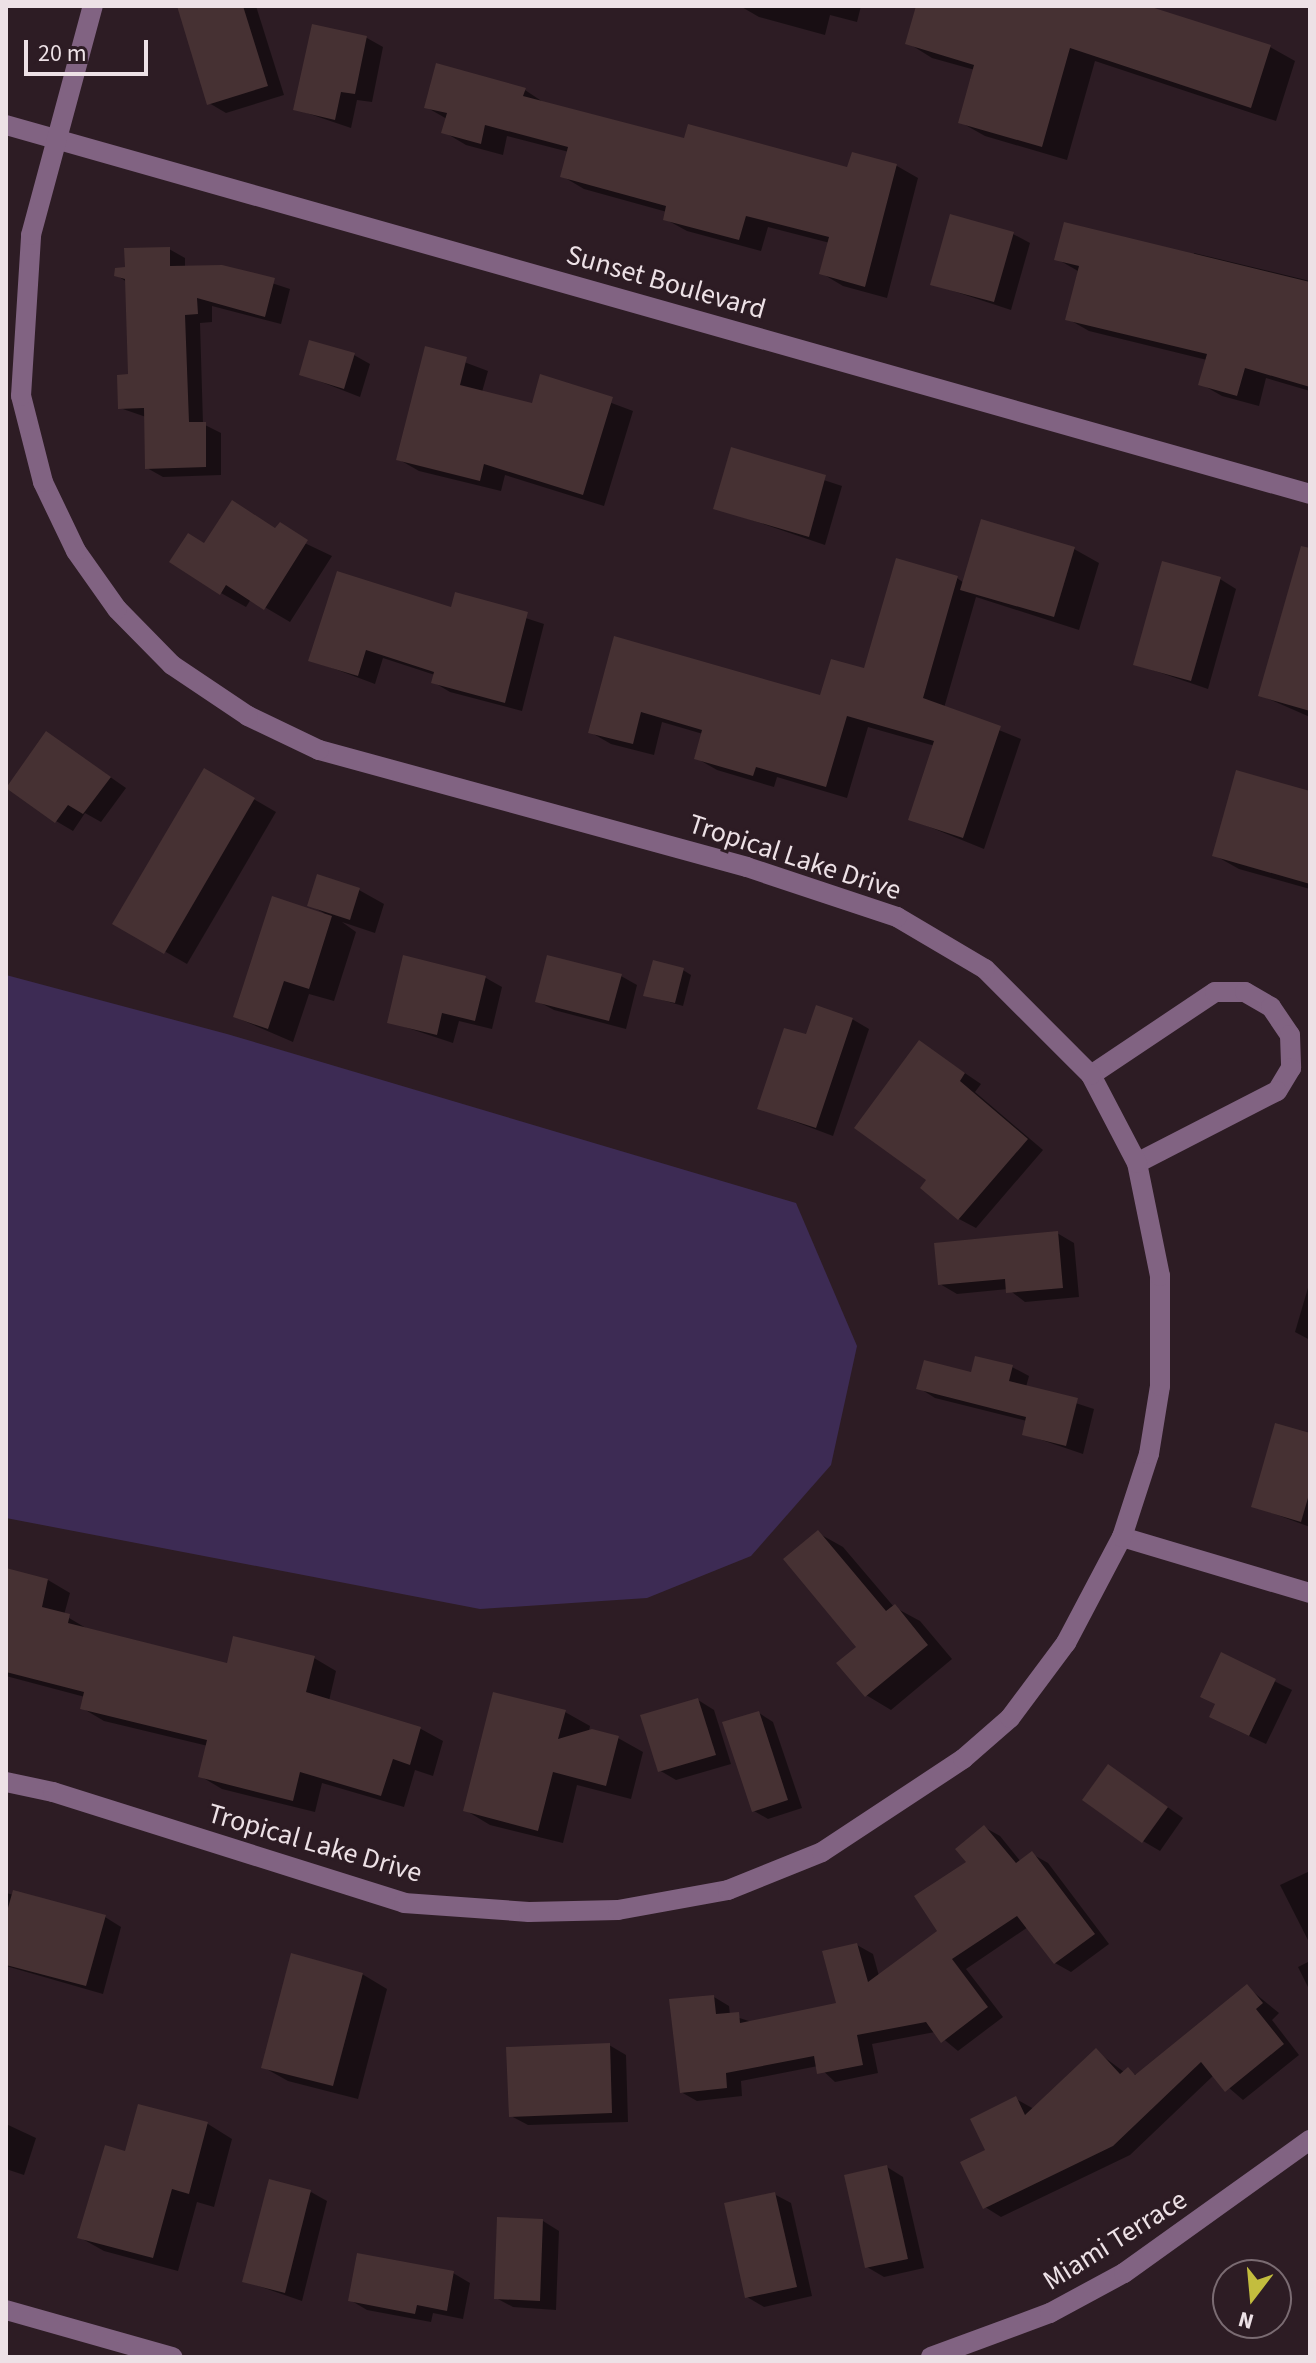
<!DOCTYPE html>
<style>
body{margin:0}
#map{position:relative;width:1316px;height:2363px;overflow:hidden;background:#2d1c24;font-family:"Source Sans 3",sans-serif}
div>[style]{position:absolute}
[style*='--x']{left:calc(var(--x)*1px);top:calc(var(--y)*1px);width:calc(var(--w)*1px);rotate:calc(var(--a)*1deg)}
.water>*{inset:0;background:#3d2b54}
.shadow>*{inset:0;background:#0007}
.building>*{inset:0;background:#463133}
.minor>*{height:20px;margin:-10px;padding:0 10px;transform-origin:10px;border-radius:10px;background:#816382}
span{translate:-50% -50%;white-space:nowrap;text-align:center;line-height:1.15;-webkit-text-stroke:6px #2d1c24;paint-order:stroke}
.street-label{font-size:28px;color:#ede1e6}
.frame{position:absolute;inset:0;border:8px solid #ede1e6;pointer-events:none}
.north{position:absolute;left:1212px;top:2259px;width:80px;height:80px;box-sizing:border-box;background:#2d1c24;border:2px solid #7a6b72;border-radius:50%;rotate:196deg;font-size:22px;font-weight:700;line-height:32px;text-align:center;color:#ede1e6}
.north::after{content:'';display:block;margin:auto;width:28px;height:36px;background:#c3bd3e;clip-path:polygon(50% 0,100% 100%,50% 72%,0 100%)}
.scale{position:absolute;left:24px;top:40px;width:124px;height:36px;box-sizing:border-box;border:4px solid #ede1e6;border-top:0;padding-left:10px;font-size:24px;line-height:28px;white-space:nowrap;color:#ede1e6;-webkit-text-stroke:6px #2d1c24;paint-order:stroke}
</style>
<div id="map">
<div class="water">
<div style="clip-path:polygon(6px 975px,227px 1034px,796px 1203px,857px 1346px,831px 1465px,751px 1556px,647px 1598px,480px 1609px,6px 1518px)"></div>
</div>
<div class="shadow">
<div style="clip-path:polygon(179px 6px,256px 6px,284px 95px,226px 113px,209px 103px)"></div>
<div style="clip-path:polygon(740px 6px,861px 6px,857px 22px,830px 15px,825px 35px,759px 17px)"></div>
<div style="clip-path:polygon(918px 6px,1142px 6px,1270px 47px,1295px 61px,1276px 121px,1095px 61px,1067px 160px,985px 136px,960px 122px,975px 70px,932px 58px,908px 43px)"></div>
<div style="clip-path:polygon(313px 26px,367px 38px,383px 47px,372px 102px,357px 100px,351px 128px,295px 109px)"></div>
<div style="clip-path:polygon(525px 90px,546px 104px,686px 141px,849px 170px,897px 166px,918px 178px,887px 298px,843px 286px,821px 273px,830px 243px,768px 227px,761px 251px,687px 231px,665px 219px,667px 212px,584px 189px,562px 176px,569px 152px,507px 136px,503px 155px,466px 145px,444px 132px,447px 119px,426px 107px)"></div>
<div style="clip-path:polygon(1013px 234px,1030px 243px,1011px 310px,932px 284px)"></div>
<div style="clip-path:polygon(169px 249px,185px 258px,185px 268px,222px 267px,290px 289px,281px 324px,212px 306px,212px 322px,200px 323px,203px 424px,221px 433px,221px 475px,163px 477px,147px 468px,146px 417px,120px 408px,130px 376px,127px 282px,116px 275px)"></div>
<div style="clip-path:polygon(1194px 253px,1310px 281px,1310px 391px,1266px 378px,1259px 406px,1222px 396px,1201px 384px,1207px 360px,1089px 331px,1068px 319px,1078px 271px,1057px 259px,1193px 259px)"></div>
<div style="clip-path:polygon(427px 348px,488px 371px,482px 392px,533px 405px,542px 377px,633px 411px,604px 506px,505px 475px,501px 491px,419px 471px,398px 459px)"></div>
<div style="clip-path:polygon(354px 355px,370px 364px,360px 397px,301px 374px)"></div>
<div style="clip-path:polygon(732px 450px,842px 486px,825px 545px,716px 508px)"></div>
<div style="clip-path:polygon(277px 530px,332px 556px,290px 622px,251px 599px,246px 607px,221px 593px,205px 545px)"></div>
<div style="clip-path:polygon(1074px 549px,1099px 563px,1079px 630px,976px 597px,944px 708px,1021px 739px,984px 849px,910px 819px,935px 746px,868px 727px,847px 798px,777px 777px,774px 787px,717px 770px,696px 758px,703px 734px,662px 722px,654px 755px,611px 744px,590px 732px,615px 638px,822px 698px,865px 671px,957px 578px,964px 583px)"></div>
<div style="clip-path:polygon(1220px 579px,1236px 589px,1208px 689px,1135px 664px)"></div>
<div style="clip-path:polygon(456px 595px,544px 624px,522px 711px,450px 692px,433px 682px,435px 675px,383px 658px,375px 684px,311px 660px,452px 610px)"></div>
<div style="clip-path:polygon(1310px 599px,1310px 717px,1260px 695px)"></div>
<div style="clip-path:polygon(47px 733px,126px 788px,101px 822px,85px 813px,73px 831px,56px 821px)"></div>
<div style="clip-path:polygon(205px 771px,276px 812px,187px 964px,115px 923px)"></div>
<div style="clip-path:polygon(1310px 793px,1310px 889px,1239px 869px,1214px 855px)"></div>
<div style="clip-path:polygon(359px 890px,384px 904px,375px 933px,342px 922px,356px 932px,334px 1001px,309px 994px,293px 1042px,235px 1017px,324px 913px,309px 905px)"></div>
<div style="clip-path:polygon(683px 970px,691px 975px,683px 1006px,645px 995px)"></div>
<div style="clip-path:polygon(621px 976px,637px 985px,626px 1029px,554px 1010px,537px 1001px)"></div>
<div style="clip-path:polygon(486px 978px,502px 987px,492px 1029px,459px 1021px,453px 1043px,390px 1022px)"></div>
<div style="clip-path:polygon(852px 1019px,869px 1029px,833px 1136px,759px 1108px,807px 1037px)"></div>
<div style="clip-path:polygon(919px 1042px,981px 1084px,975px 1092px,1043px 1150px,976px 1228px,959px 1219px,929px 1180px)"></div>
<div style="clip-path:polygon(1057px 1233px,1074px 1243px,1079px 1297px,1025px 1302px,1008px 1289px,957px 1294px,940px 1284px)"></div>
<div style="clip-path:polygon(1310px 1281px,1310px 1340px,1295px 1332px)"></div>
<div style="clip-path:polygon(1012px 1367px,1029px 1376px,1026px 1387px,1094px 1409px,1083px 1454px,1024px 1434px,1027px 1421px,935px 1398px,919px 1388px)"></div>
<div style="clip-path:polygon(1310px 1435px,1310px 1527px,1253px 1506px)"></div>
<div style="clip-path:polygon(818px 1533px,843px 1547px,894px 1607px,920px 1621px,952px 1659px,891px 1710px,866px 1695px,859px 1647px)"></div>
<div style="clip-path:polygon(6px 1570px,48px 1580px,70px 1593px,64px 1615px,91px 1631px,228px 1666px,314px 1658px,336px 1671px,329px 1701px,421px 1729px,443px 1741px,433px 1776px,415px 1770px,404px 1807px,322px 1783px,315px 1812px,222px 1789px,200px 1776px,208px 1746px,104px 1721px,82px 1708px,85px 1697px,6px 1676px)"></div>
<div style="clip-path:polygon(1222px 1655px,1292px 1690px,1266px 1744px,1228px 1726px,1217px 1704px)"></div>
<div style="clip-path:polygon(698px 1700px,714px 1710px,731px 1764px,676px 1780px,659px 1770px)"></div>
<div style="clip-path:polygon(565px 1712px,590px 1726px,589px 1731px,618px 1738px,643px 1752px,631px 1799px,577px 1785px,563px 1843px,490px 1825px,465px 1810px)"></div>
<div style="clip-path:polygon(759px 1713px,773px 1722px,802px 1808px,768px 1819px,754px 1811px)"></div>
<div style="clip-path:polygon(1125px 1777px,1183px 1818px,1160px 1851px,1143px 1841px)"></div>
<div style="clip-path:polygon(984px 1827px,1000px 1836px,1021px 1862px,1032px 1854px,1048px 1863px,1109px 1944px,1071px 1972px,1055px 1963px,1028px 1927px,966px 1969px,1003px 2017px,958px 2051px,935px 2032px,872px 2044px,878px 2073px,835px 2082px,818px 2066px,741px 2081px,742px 2096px,697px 2101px,681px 2092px,714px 1997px,729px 2006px,730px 2015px,752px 2022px,838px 2004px,857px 1945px,873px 1954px,879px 1976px,939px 1931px)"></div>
<div style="clip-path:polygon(1310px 1871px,1310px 1944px,1280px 1885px)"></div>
<div style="clip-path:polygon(6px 1893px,105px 1917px,121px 1927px,103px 1994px,6px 1966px)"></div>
<div style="clip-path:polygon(1310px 1961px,1310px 1991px,1298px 1967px)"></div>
<div style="clip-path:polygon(362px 1974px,387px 1989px,358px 2099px,288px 2081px,263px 2067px)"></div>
<div style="clip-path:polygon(1247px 1987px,1279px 2013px,1272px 2020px,1299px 2055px,1243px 2100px,1214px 2075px,1130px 2155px,1001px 2217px,985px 2207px,988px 2151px,1016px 2099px,1034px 2109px,1096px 2051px,1124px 2072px,1138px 2075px)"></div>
<div style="clip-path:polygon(609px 2045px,626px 2055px,628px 2122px,528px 2125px,511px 2116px)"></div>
<div style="clip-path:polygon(139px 2106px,208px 2124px,232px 2139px,214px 2207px,197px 2202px,178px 2271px,104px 2251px,79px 2237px,126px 2154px)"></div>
<div style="clip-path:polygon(6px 2124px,36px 2138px,24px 2175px,6px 2169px)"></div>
<div style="clip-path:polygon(887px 2167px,903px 2177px,924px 2268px,884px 2277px,867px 2267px)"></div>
<div style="clip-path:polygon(311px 2192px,327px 2201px,302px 2301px,244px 2281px)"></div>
<div style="clip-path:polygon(774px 2194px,791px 2203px,812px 2296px,764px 2307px,747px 2297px)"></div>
<div style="clip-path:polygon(543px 2221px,559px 2231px,556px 2310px,513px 2307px,496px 2298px)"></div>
<div style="clip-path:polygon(453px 2273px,470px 2283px,463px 2319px,433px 2313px,431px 2322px,367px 2310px,350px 2300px)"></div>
</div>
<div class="building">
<div style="clip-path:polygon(177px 6px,243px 6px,268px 86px,207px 105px)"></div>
<div style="clip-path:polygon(916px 6px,1148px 6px,1271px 45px,1251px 108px,1070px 48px,1042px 147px,958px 123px,974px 65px,905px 44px)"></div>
<div style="clip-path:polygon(312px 24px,367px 36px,355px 94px,341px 92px,335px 120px,293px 110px)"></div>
<div style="clip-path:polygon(436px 63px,526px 88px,523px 96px,684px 138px,688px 124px,847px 167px,852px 152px,897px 164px,865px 287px,819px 274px,829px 237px,746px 216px,739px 240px,663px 220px,666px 206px,560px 177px,568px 147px,485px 125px,481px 144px,441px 133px,447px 113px,424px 108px)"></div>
<div style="clip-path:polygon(950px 214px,1014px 232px,994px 302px,930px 285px)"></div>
<div style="clip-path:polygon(1064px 222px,1310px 282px,1310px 387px,1245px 368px,1237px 396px,1198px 385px,1207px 354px,1065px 320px,1079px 266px,1054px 260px)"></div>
<div style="clip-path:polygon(170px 247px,170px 266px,222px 265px,275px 278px,265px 317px,197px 298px,198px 314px,185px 315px,189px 422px,206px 422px,206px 467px,145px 469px,144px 408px,118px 409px,117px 375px,128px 374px,125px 279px,114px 276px,115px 268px,125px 267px,124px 248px)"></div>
<div style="clip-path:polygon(309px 340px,355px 353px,344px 389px,299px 375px)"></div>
<div style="clip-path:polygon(425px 346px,467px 357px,460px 385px,532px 403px,540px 374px,613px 397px,583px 495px,484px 464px,480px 481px,396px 460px)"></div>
<div style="clip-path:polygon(731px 447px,826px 475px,809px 537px,713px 509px)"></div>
<div style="clip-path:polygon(232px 500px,275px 528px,280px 522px,308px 540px,264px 610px,226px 585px,220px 595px,169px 562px,188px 533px,204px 543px)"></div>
<div style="clip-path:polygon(981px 519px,1075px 547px,1054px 617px,960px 590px)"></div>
<div style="clip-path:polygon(1301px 546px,1310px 548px,1310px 711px,1258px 696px)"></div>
<div style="clip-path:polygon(896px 558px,958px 576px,923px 698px,1001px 726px,963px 838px,908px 820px,934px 741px,847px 716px,826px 787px,756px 767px,753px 776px,694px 759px,702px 730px,641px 712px,633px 744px,588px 733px,614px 636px,820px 695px,831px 659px,864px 668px)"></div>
<div style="clip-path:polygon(1162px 561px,1221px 577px,1191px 681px,1133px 665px)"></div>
<div style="clip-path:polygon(337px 571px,451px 607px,455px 592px,528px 612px,505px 703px,431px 683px,434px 672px,366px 650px,358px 676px,308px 661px)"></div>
<div style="clip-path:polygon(46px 731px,111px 777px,83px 814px,68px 805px,55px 823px,6px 788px)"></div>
<div style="clip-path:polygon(204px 768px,255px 798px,164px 954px,112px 924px)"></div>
<div style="clip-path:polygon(1236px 770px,1310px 791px,1310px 884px,1212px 856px)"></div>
<div style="clip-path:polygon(317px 874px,360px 888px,350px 920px,307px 906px)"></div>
<div style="clip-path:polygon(272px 896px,332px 916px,309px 989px,284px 981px,268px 1029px,233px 1017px)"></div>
<div style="clip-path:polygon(403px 955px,486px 976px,475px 1021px,442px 1013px,437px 1035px,387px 1023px)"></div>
<div style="clip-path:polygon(547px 955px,622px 974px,609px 1021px,535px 1002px)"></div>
<div style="clip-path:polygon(653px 960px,684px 968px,675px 1003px,643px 996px)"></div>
<div style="clip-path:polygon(816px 1005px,853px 1018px,816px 1128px,757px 1109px,784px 1028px,806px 1034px)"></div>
<div style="clip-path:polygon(919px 1040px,965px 1073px,960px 1081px,1028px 1139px,958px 1220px,920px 1188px,926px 1180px,854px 1128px)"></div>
<div style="clip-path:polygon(1058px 1231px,1063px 1288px,1006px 1293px,1005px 1279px,938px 1285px,934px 1243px)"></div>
<div style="clip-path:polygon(975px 1356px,1013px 1365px,1009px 1381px,1078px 1398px,1066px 1446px,1022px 1435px,1026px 1417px,916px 1389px,924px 1360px,971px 1372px)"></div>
<div style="clip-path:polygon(1275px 1423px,1310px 1433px,1310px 1491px,1301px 1522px,1251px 1507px)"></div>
<div style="clip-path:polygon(818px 1530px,886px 1611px,895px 1604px,928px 1645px,865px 1697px,836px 1663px,856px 1647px,783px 1559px)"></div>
<div style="clip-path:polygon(6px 1568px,48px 1579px,42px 1607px,70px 1614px,68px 1623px,227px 1663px,233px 1636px,315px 1656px,306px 1692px,421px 1727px,410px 1765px,393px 1759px,381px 1796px,300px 1772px,293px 1801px,198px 1777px,207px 1740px,80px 1709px,84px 1692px,6px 1672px)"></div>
<div style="clip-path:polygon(1221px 1652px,1276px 1679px,1249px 1736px,1209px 1717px,1215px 1704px,1200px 1697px)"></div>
<div style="clip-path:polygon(493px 1692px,566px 1710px,558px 1739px,592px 1729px,619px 1736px,606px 1786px,553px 1772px,538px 1831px,463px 1811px)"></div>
<div style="clip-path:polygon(698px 1698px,716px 1755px,658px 1772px,640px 1715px)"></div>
<div style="clip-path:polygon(759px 1711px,788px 1800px,752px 1812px,722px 1722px)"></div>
<div style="clip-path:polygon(1108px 1764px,1168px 1807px,1142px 1843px,1082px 1800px)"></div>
<div style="clip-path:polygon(984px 1825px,1016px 1863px,1032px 1851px,1095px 1934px,1054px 1964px,1017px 1916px,952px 1959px,988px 2007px,941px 2043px,926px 2022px,857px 2035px,863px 2065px,817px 2074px,814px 2056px,726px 2073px,727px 2088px,680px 2093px,669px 1999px,714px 1995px,716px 2014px,739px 2012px,740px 2023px,836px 2003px,822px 1951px,857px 1943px,868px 1982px,937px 1931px,914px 1896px,966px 1862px,955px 1849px)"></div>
<div style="clip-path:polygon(13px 1890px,106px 1915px,86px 1986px,6px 1965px,6px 1915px)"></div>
<div style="clip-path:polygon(291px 1953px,363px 1973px,333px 2086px,261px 2068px)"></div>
<div style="clip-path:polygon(1247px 1984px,1263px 2003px,1256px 2009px,1284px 2044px,1225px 2092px,1201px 2062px,1113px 2146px,983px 2209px,960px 2162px,985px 2150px,970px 2119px,1016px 2096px,1025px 2115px,1096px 2048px,1120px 2074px,1128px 2067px,1135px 2075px)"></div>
<div style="clip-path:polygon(610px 2043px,612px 2113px,509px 2117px,506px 2047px)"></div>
<div style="clip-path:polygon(138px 2104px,208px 2122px,189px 2194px,172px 2189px,153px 2258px,77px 2238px,105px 2145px,125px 2151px)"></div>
<div style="clip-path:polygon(887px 2165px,908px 2259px,865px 2268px,844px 2175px)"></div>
<div style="clip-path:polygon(269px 2179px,311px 2190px,285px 2293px,242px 2282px)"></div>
<div style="clip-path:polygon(775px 2192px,797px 2287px,745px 2298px,724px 2203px)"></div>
<div style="clip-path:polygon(497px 2217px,543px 2219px,540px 2301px,494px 2299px)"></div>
<div style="clip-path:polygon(357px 2253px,454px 2271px,447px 2311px,417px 2305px,415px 2314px,348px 2301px)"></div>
</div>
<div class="minor">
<div style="--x:6;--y:125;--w:1355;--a:15.8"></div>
<div style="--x:1091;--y:1075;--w:149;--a:-33.8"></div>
<div style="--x:1215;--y:992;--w:30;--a:0"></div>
<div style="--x:1245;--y:992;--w:30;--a:30"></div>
<div style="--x:1271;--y:1007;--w:34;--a:56"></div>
<div style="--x:1290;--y:1035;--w:33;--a:88"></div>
<div style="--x:1291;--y:1068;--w:27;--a:121"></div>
<div style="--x:1277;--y:1091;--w:157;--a:152.8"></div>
<div style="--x:1122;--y:1537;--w:196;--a:16.6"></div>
<div style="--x:6;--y:1782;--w:48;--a:12"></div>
<div style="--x:53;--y:1792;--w:368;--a:17.5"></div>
<div style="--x:404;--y:1903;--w:125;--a:4.1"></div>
<div style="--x:529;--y:1912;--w:89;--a:-1.3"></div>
<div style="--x:618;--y:1910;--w:112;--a:-10.3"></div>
<div style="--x:728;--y:1890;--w:101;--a:-22"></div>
<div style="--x:822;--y:1852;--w:169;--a:-33.4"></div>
<div style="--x:963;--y:1759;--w:62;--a:-41.1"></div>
<div style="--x:1010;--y:1718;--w:94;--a:-53.3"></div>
<div style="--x:1066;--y:1643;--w:120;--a:-62.2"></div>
<div style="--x:1122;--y:1537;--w:87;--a:-72"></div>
<div style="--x:1149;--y:1454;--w:69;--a:-80.8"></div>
<div style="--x:1160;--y:1386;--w:110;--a:-90"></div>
<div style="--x:1160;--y:1276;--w:115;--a:-101.5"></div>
<div style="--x:1137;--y:1163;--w:99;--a:-117.6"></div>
<div style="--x:1091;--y:1075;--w:150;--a:-135"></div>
<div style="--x:985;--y:969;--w:102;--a:-149.4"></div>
<div style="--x:897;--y:917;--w:158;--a:-161.6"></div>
<div style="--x:747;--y:867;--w:444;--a:-164.7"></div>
<div style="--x:319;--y:750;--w:79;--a:-154.4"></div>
<div style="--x:248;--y:716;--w:92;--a:-146.1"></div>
<div style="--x:172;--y:665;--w:78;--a:-134.5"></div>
<div style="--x:117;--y:609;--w:71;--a:-125.3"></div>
<div style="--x:76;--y:551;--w:76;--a:-115.6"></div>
<div style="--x:43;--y:482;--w:89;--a:-104.3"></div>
<div style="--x:21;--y:396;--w:161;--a:-86.4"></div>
<div style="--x:31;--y:235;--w:237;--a:-74.9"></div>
<div style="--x:6;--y:2310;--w:173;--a:15.8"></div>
<div style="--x:931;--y:2357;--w:127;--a:-20.3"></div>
<div style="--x:1050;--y:2313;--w:84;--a:-28.4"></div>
<div style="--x:1124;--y:2273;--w:229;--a:-35.6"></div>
</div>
<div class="street-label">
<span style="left:666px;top:282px;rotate:16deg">Sunset Boulevard</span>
<span style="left:795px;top:857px;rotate:18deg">Tropical Lake Drive</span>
<span style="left:315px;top:1843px;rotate:16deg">Tropical Lake Drive</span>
<span style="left:1115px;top:2240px;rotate:-32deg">Miami Terrace</span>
</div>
<div class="frame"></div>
<div class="north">N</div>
<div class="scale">20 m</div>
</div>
